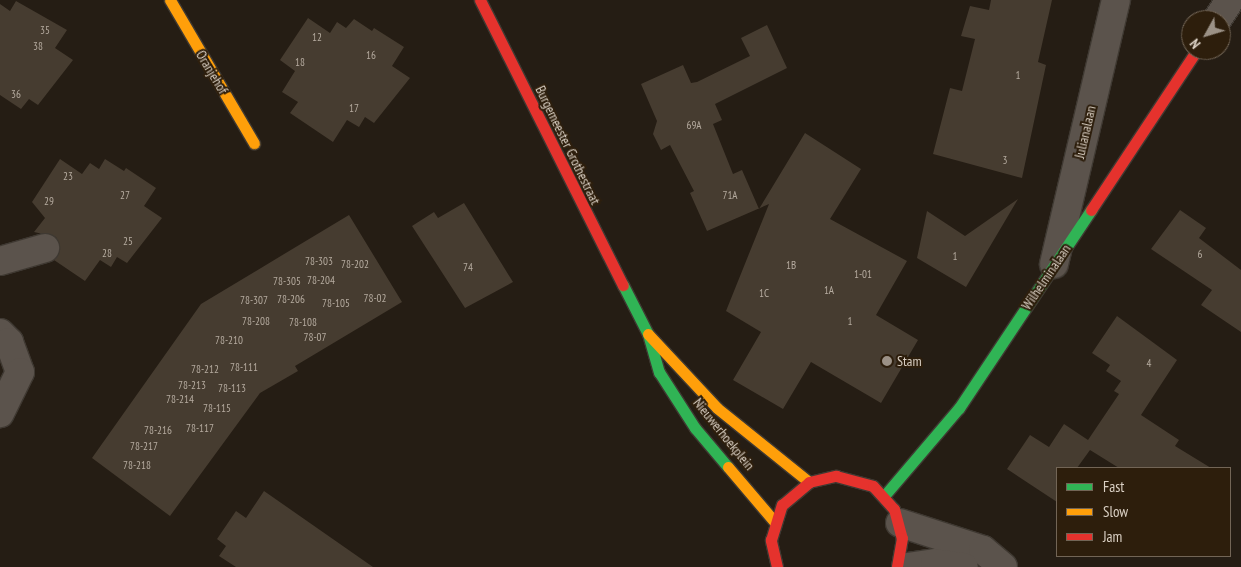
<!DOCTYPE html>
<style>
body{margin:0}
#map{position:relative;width:1241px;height:567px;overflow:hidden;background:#251d14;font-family:"PT Sans Narrow",sans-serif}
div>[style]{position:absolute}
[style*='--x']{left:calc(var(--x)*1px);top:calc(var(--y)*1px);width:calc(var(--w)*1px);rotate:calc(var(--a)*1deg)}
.building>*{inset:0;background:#463c30}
.roads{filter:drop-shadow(1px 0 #3f3932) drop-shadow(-1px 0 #3f3932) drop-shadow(0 1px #3f3932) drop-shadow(0 -1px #3f3932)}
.street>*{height:28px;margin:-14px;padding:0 14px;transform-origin:14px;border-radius:14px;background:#5b534c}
.fast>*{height:11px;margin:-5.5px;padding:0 5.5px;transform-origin:5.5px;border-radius:5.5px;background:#30b455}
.slow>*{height:11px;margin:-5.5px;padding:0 5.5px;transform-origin:5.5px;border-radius:5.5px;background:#ff9f0a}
.jam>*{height:11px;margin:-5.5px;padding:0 5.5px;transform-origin:5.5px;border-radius:5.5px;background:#e5322d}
.dots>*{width:14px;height:14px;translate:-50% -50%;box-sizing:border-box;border:2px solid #2d1e0c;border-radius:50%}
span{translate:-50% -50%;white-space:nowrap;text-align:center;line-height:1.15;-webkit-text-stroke:4px #2d1e0c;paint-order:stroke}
.number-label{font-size:11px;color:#b5ab9f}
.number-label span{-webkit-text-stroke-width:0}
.street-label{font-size:14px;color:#dad0c4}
.poi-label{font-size:14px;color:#dad0c4}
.left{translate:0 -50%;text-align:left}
.legend{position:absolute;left:1056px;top:467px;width:175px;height:90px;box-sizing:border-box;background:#2d1e0c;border:1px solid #726556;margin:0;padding:6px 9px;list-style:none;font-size:15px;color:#dad0c4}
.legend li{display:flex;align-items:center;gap:10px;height:25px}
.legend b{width:25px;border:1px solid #726556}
.north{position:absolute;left:1181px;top:10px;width:50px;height:50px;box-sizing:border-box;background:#2d1e0c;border:1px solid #726556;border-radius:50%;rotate:231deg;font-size:14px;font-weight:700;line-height:20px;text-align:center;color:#dad0c4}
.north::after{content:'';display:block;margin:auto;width:18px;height:22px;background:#9b9186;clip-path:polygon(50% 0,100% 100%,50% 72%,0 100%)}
</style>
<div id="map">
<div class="building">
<div style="clip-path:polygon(991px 0,1052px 0,1038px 62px,1046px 65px,1022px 178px,933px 154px,950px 88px,962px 91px,975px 39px,961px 36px,970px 6px,989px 10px)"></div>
<div style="clip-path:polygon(16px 1px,67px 30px,55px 48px,73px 60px,38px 105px,29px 99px,21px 109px,0 95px,0 4px,10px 11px)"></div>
<div style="clip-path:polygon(308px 18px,330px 33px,337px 22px,346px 28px,354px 19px,372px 31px,374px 28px,404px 47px,392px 66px,410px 78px,374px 123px,365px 117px,359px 127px,347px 120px,333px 142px,290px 113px,298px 102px,282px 92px,295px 71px,280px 60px)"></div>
<div style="clip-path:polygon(767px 25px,787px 68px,715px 104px,722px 120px,713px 124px,733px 174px,742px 170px,759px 209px,805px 133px,861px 169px,830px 219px,907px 261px,876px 315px,918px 340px,881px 403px,811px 362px,783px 409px,733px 380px,761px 332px,726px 311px,769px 204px,707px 231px,690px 193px,694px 191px,670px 145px,661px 150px,653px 134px,657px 121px,641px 84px,683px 65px,691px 83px,697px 82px,750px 56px,741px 38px)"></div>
<div style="clip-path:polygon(60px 159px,82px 174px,90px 163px,99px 169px,105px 159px,124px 171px,126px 168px,156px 188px,144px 206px,162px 218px,127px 263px,117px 257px,111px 267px,100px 260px,85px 281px,54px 260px,60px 251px,56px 237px,34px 232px,45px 218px,32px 202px)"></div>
<div style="clip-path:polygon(1018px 199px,966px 287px,917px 258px,927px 211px,965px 236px)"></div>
<div style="clip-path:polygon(464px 203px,513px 282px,465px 308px,412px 226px,434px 212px,438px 218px)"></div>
<div style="clip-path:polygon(1180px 210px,1206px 228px,1199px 238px,1241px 270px,1241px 332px,1201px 305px,1212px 290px,1151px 249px)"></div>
<div style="clip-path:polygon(349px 215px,402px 302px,295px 366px,298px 371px,260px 393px,170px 516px,92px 458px,201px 304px)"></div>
<div style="clip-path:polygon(1117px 316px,1177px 360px,1141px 415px,1179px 440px,1175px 446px,1211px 468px,1119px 468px,1090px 450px,1077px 468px,1057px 468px,1057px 502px,1007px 469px,1030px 435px,1049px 447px,1064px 424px,1088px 440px,1119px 394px,1114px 391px,1121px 381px,1106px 371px,1110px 365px,1092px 353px)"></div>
<div style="clip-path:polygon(264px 491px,373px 567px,236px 567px,219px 556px,226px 546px,217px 539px,236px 511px,246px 518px)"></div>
</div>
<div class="roads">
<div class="street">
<div style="--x:1217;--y:20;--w:24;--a:-57"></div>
<div style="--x:0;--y:261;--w:47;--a:-16.1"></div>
<div style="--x:1054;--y:264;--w:271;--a:-76.8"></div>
<div style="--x:0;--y:333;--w:13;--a:45"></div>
<div style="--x:9;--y:342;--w:32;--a:70"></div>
<div style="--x:20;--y:372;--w:46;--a:116"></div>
<div style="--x:900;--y:523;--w:87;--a:18"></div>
<div style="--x:983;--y:550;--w:26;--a:40"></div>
<div style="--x:907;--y:567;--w:28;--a:-8"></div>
<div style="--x:935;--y:563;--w:29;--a:8"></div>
</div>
<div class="fast">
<div style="--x:623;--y:285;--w:55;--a:63"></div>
<div style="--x:648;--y:334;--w:40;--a:74"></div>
<div style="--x:659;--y:372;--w:67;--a:57.3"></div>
<div style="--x:695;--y:428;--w:51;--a:49.8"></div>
<div style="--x:884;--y:496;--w:116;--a:-49.6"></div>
<div style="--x:959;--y:408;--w:238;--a:-56.3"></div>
</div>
<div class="slow">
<div style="--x:170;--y:0;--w:166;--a:59.6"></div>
<div style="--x:648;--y:334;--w:101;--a:47"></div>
<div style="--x:717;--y:408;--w:118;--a:38.8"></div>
<div style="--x:728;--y:467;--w:71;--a:49.6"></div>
</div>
<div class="jam">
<div style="--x:480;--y:0;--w:319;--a:63.4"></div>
<div style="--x:1091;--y:210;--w:192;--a:-56.5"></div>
<div style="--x:777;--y:567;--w:28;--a:-103"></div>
<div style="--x:771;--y:540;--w:37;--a:-73"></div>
<div style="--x:782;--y:505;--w:35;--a:-40"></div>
<div style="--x:809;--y:482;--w:28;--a:-13"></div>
<div style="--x:836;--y:476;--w:38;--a:15"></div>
<div style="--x:873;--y:486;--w:31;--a:48"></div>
<div style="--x:894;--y:509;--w:30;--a:75"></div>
<div style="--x:902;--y:538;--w:29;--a:100"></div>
</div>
</div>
<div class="dots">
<div style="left:887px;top:361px;background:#9b9186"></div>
</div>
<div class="number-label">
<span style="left:45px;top:30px">35</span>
<span style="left:317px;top:37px">12</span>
<span style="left:38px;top:46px">38</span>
<span style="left:371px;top:55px">16</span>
<span style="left:300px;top:62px">18</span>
<span style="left:1018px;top:75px">1</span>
<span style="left:16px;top:94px">36</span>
<span style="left:354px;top:108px">17</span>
<span style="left:694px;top:125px">69A</span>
<span style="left:1005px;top:160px">3</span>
<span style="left:68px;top:176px">23</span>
<span style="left:125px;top:195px">27</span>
<span style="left:730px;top:195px">71A</span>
<span style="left:49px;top:201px">29</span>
<span style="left:128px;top:241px">25</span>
<span style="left:107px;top:253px">28</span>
<span style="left:1200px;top:254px">6</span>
<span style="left:955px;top:256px">1</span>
<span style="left:319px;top:261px">78-303</span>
<span style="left:355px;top:264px">78-202</span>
<span style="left:791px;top:265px">1B</span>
<span style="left:468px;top:267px">74</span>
<span style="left:863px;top:274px">1-01</span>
<span style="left:321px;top:280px">78-204</span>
<span style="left:287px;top:281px">78-305</span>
<span style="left:829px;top:290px">1A</span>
<span style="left:764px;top:293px">1C</span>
<span style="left:375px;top:298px">78-02</span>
<span style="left:291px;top:299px">78-206</span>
<span style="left:254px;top:300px">78-307</span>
<span style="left:336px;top:303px">78-105</span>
<span style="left:256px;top:321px">78-208</span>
<span style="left:850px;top:321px">1</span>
<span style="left:303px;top:322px">78-108</span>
<span style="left:315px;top:337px">78-07</span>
<span style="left:229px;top:340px">78-210</span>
<span style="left:1149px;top:363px">4</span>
<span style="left:244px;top:367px">78-111</span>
<span style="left:205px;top:369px">78-212</span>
<span style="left:192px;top:385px">78-213</span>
<span style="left:232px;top:388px">78-113</span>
<span style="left:180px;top:399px">78-214</span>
<span style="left:217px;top:408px">78-115</span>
<span style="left:200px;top:428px">78-117</span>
<span style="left:158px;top:430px">78-216</span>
<span style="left:144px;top:446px">78-217</span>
<span style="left:137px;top:465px">78-218</span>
</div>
<div class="street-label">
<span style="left:212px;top:72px;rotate:59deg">Oranjehof</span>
<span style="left:1085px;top:132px;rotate:-77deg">Julianalaan</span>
<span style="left:568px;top:145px;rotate:64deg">Burgemeester Grothestraat</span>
<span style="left:1046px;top:277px;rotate:-56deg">Wilhelminalaan</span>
<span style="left:724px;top:434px;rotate:51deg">Nieuwerhoekplein</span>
</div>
<div class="poi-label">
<span class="left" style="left:897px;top:361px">Stam</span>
</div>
<ul class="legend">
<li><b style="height:6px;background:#30b455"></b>Fast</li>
<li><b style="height:6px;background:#ff9f0a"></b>Slow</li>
<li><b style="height:6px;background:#e5322d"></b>Jam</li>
</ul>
<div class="north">N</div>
</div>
